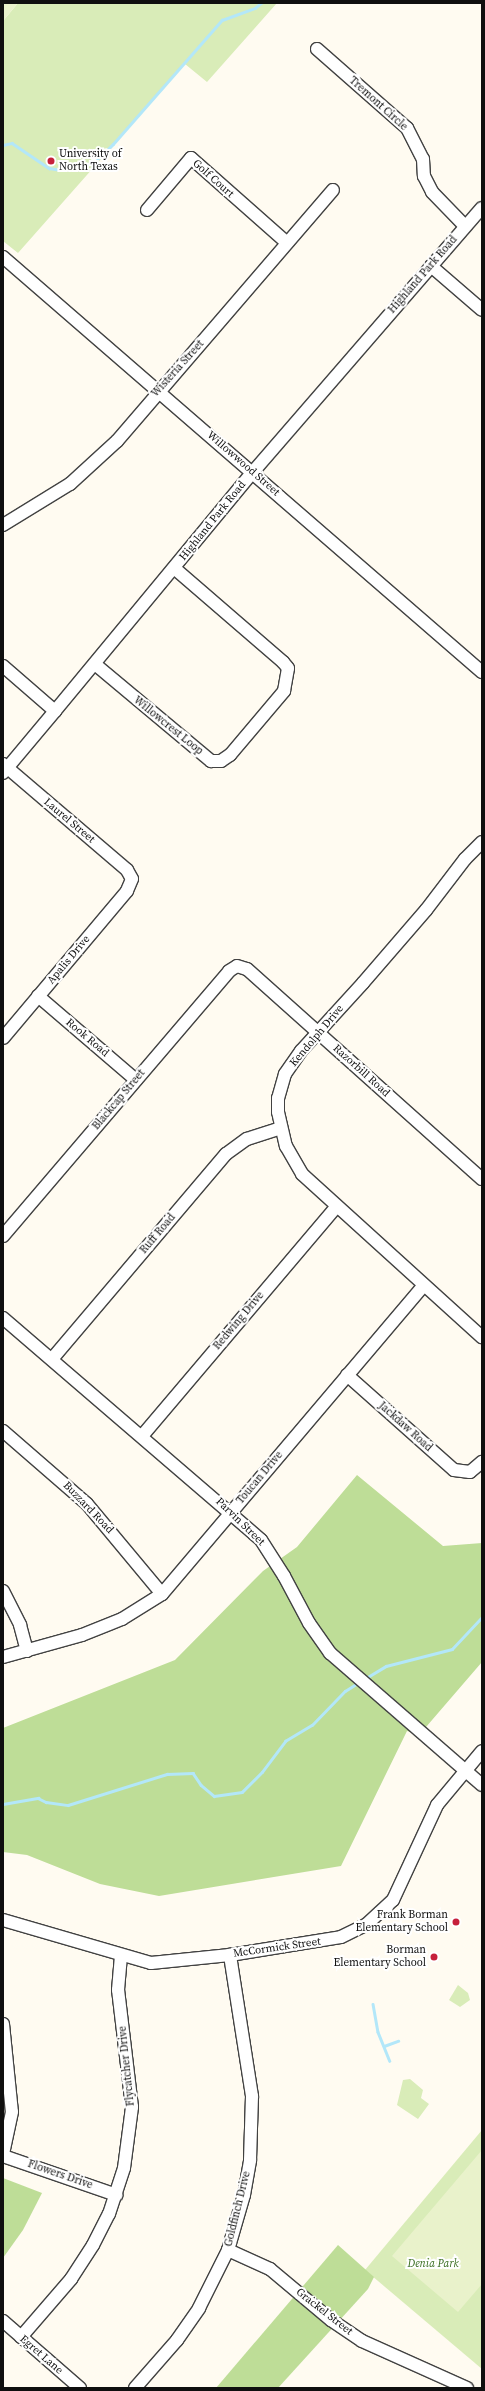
<!DOCTYPE html>
<style>
body{margin:0}
#map{position:relative;width:485px;height:2391px;overflow:hidden;background:#fffbf1;font-family:"Source Serif 4",serif}
div>[style]{position:absolute}
[style*='--x']{left:calc(var(--x)*1px);top:calc(var(--y)*1px);width:calc(var(--w)*1px);rotate:calc(var(--a)*1deg)}
.green>*{inset:0;background:#d9ecb8}
.forest>*{inset:0;background:#bedd97}
.pitch>*{inset:0;background:#e9f2cb}
.stream>*{height:2.5px;margin:-1.25px;padding:0 1.25px;transform-origin:1.25px;border-radius:1.25px;background:#b3e7f9}
.roads{filter:drop-shadow(1px 0 #424242) drop-shadow(-1px 0 #424242) drop-shadow(0 1px #424242) drop-shadow(0 -1px #424242)}
.minor>*{height:12px;margin:-6px;padding:0 6px;transform-origin:6px;border-radius:6px;background:#fff}
.dots>*{width:11px;height:11px;translate:-50% -50%;box-sizing:border-box;border:2px solid #fff;border-radius:50%}
span{translate:-50% -50%;white-space:nowrap;text-align:center;line-height:1.15;-webkit-text-stroke:4px #fff;paint-order:stroke}
.street-label{font-size:11px;color:#0f0f0f}
.poi-label{font-size:11px;color:#0f0f0f}
.left{translate:0 -50%;text-align:left}
.right{translate:-100% -50%;text-align:right}
.park-label{font-size:11px;color:#356a1c;font-style:italic}
.frame{position:absolute;inset:0;border:4px solid #0f0f0f;pointer-events:none}
</style>
<div id="map">
<div class="green">
<div style="clip-path:polygon(18px 3px,277px 3px,207px 82px,185px 64px,18px 253px,3px 241px,3px 21px)"></div>
<div style="clip-path:polygon(458px 1985px,468px 1993px,470px 2000px,460px 2007px,449px 2000px)"></div>
<div style="clip-path:polygon(410px 2079px,423px 2090px,421px 2098px,429px 2104px,418px 2119px,397px 2105px,403px 2080px)"></div>
<div style="clip-path:polygon(482px 2130px,482px 2369px,365px 2270px)"></div>
</div>
<div class="forest">
<div style="clip-path:polygon(357px 1475px,443px 1546px,482px 1543px,482px 1662px,420px 1734px,407px 1731px,341px 1866px,159px 1896px,100px 1884px,27px 1855px,3px 1852px,3px 1728px,175px 1660px,263px 1571px,297px 1547px)"></div>
<div style="clip-path:polygon(3px 2178px,42px 2193px,23px 2230px,3px 2258px)"></div>
<div style="clip-path:polygon(338px 2245px,374px 2277px,368px 2289px,278px 2388px,216px 2388px)"></div>
</div>
<div class="pitch">
<div style="clip-path:polygon(3px 3px,18px 3px,3px 21px)"></div>
<div style="clip-path:polygon(482px 2150px,482px 2284px,458px 2312px,392px 2256px)"></div>
</div>
<div class="stream">
<div style="--x:3;--y:145;--w:9;--a:-13"></div>
<div style="--x:12;--y:143;--w:45;--a:34"></div>
<div style="--x:49;--y:168;--w:12;--a:9"></div>
<div style="--x:61;--y:170;--w:24;--a:-9"></div>
<div style="--x:85;--y:166;--w:17;--a:-31"></div>
<div style="--x:100;--y:157;--w:18;--a:-45"></div>
<div style="--x:113;--y:144;--w:165;--a:-48.7"></div>
<div style="--x:222;--y:20;--w:35;--a:-20"></div>
<div style="--x:255;--y:8;--w:8;--a:-40"></div>
<div style="--x:366;--y:1678;--w:23;--a:-31"></div>
<div style="--x:386;--y:1666;--w:68;--a:-14.4"></div>
<div style="--x:452;--y:1649;--w:44;--a:-46.8"></div>
<div style="--x:3;--y:1804;--w:36;--a:-10"></div>
<div style="--x:38;--y:1798;--w:9;--a:27"></div>
<div style="--x:46;--y:1802;--w:22;--a:8"></div>
<div style="--x:68;--y:1805;--w:104;--a:-17.4"></div>
<div style="--x:167;--y:1774;--w:26;--a:-2"></div>
<div style="--x:193;--y:1773;--w:14;--a:56"></div>
<div style="--x:201;--y:1785;--w:17;--a:40"></div>
<div style="--x:214;--y:1796;--w:28;--a:-8"></div>
<div style="--x:242;--y:1792;--w:28;--a:-45"></div>
<div style="--x:262;--y:1772;--w:39;--a:-53"></div>
<div style="--x:285;--y:1741;--w:31;--a:-31"></div>
<div style="--x:312;--y:1725;--w:47;--a:-45.9"></div>
<div style="--x:345;--y:1691;--w:15;--a:-32"></div>
<div style="--x:373;--y:2004;--w:28;--a:80"></div>
<div style="--x:378;--y:2032;--w:31;--a:68"></div>
<div style="--x:384;--y:2046;--w:15;--a:-20"></div>
</div>
<div class="roads">
<div class="minor">
<div style="--x:317;--y:49;--w:120;--a:41.3"></div>
<div style="--x:407;--y:128;--w:35;--a:63"></div>
<div style="--x:423;--y:159;--w:17;--a:87"></div>
<div style="--x:424;--y:176;--w:18;--a:63"></div>
<div style="--x:432;--y:192;--w:47;--a:45.9"></div>
<div style="--x:147;--y:210;--w:68;--a:-49.8"></div>
<div style="--x:191;--y:158;--w:128;--a:41.5"></div>
<div style="--x:3;--y:257;--w:634;--a:40.91"></div>
<div style="--x:431;--y:266;--w:67;--a:40.8"></div>
<div style="--x:3;--y:525;--w:79;--a:-31.5"></div>
<div style="--x:70;--y:484;--w:64;--a:-42.5"></div>
<div style="--x:117;--y:441;--w:331;--a:-49.3"></div>
<div style="--x:96;--y:665;--w:150;--a:39.9"></div>
<div style="--x:211;--y:761;--w:10;--a:0"></div>
<div style="--x:221;--y:761;--w:11;--a:-34"></div>
<div style="--x:230;--y:755;--w:84;--a:-49.8"></div>
<div style="--x:284;--y:691;--w:23;--a:-80"></div>
<div style="--x:288;--y:668;--w:8;--a:-130"></div>
<div style="--x:283;--y:662;--w:144;--a:-139.2"></div>
<div style="--x:3;--y:666;--w:69;--a:40.9"></div>
<div style="--x:55;--y:711;--w:310;--a:-50.4"></div>
<div style="--x:253;--y:472;--w:349;--a:-49.1"></div>
<div style="--x:3;--y:764;--w:163;--a:40.5"></div>
<div style="--x:127;--y:870;--w:10;--a:61"></div>
<div style="--x:132;--y:879;--w:13;--a:113"></div>
<div style="--x:127;--y:891;--w:192;--a:130.1"></div>
<div style="--x:3;--y:773;--w:81;--a:-50"></div>
<div style="--x:482;--y:842;--w:24;--a:135"></div>
<div style="--x:465;--y:859;--w:64;--a:127.4"></div>
<div style="--x:426;--y:910;--w:96;--a:130.8"></div>
<div style="--x:363;--y:983;--w:92;--a:132.4"></div>
<div style="--x:301;--y:1051;--w:28;--a:125"></div>
<div style="--x:285;--y:1074;--w:25;--a:106"></div>
<div style="--x:278;--y:1098;--w:14;--a:90"></div>
<div style="--x:278;--y:1112;--w:35;--a:77"></div>
<div style="--x:286;--y:1146;--w:32;--a:60"></div>
<div style="--x:302;--y:1174;--w:243;--a:42.2"></div>
<div style="--x:38;--y:996;--w:129;--a:40.6"></div>
<div style="--x:3;--y:1236;--w:348;--a:-49.5"></div>
<div style="--x:229;--y:971;--w:9;--a:-32"></div>
<div style="--x:237;--y:966;--w:10;--a:17"></div>
<div style="--x:247;--y:969;--w:315;--a:41.8"></div>
<div style="--x:3;--y:1318;--w:340;--a:40.7"></div>
<div style="--x:261;--y:1540;--w:43;--a:57.4"></div>
<div style="--x:284;--y:1576;--w:53;--a:62"></div>
<div style="--x:309;--y:1623;--w:37;--a:55"></div>
<div style="--x:330;--y:1653;--w:201;--a:41"></div>
<div style="--x:52;--y:1359;--w:269;--a:-49.7"></div>
<div style="--x:226;--y:1154;--w:26;--a:-36"></div>
<div style="--x:247;--y:1139;--w:35;--a:-18"></div>
<div style="--x:347;--y:1375;--w:143;--a:41.6"></div>
<div style="--x:454;--y:1470;--w:16;--a:7"></div>
<div style="--x:470;--y:1472;--w:16;--a:-40"></div>
<div style="--x:3;--y:1431;--w:111;--a:41"></div>
<div style="--x:87;--y:1504;--w:117;--a:50.2"></div>
<div style="--x:142;--y:1436;--w:300;--a:-49.7"></div>
<div style="--x:3;--y:1591;--w:38;--a:63"></div>
<div style="--x:20;--y:1625;--w:27;--a:75"></div>
<div style="--x:3;--y:1657;--w:82;--a:-15.6"></div>
<div style="--x:82;--y:1635;--w:43;--a:-21.8"></div>
<div style="--x:122;--y:1619;--w:47;--a:-32"></div>
<div style="--x:162;--y:1594;--w:405;--a:-49.7"></div>
<div style="--x:3;--y:1920;--w:154;--a:16.2"></div>
<div style="--x:151;--y:1963;--w:79;--a:-5.8"></div>
<div style="--x:230;--y:1955;--w:112;--a:-9.2"></div>
<div style="--x:341;--y:1937;--w:28;--a:-26"></div>
<div style="--x:366;--y:1925;--w:37;--a:-43"></div>
<div style="--x:393;--y:1900;--w:105;--a:-65.1"></div>
<div style="--x:437;--y:1805;--w:70;--a:-50.2"></div>
<div style="--x:3;--y:2024;--w:88;--a:84.2"></div>
<div style="--x:12;--y:2112;--w:43;--a:102.1"></div>
<div style="--x:3;--y:2156;--w:120;--a:19"></div>
<div style="--x:228;--y:2250;--w:46;--a:24.3"></div>
<div style="--x:270;--y:2269;--w:80;--a:39.9"></div>
<div style="--x:331;--y:2320;--w:37;--a:34"></div>
<div style="--x:362;--y:2341;--w:115;--a:24.1"></div>
<div style="--x:3;--y:2321;--w:102;--a:41"></div>
<div style="--x:21;--y:2337;--w:77;--a:-49.2"></div>
<div style="--x:71;--y:2279;--w:40;--a:-57.1"></div>
<div style="--x:93;--y:2245;--w:35;--a:-63"></div>
<div style="--x:109;--y:2214;--w:48;--a:-71.9"></div>
<div style="--x:124;--y:2168;--w:62;--a:-82.5"></div>
<div style="--x:132;--y:2107;--w:118;--a:-96.8"></div>
<div style="--x:118;--y:1990;--w:34;--a:-85"></div>
<div style="--x:135;--y:2388;--w:64;--a:-48.8"></div>
<div style="--x:177;--y:2340;--w:39;--a:-55"></div>
<div style="--x:199;--y:2308;--w:65;--a:-63.4"></div>
<div style="--x:228;--y:2250;--w:57;--a:-73.8"></div>
<div style="--x:244;--y:2195;--w:36;--a:-80"></div>
<div style="--x:250;--y:2160;--w:64;--a:-88.2"></div>
<div style="--x:252;--y:2096;--w:143;--a:-98.9"></div>
</div>
</div>
<div class="dots">
<div style="left:51px;top:161px;background:#c6203b"></div>
<div style="left:456px;top:1922px;background:#c6203b"></div>
<div style="left:434px;top:1957px;background:#c6203b"></div>
</div>
<div class="street-label">
<span style="left:378px;top:104px;rotate:42deg">Tremont Circle</span>
<span style="left:213px;top:179px;rotate:42deg">Golf Court</span>
<span style="left:423px;top:275px;rotate:-49deg">Highland Park Road</span>
<span style="left:178px;top:369px;rotate:-48deg">Wisteria Street</span>
<span style="left:243px;top:464px;rotate:41deg">Willowwood Street</span>
<span style="left:213px;top:521px;rotate:-51deg">Highland Park Road</span>
<span style="left:168px;top:726px;rotate:39deg">Willowcrest Loop</span>
<span style="left:69px;top:821px;rotate:40deg">Laurel Street</span>
<span style="left:69px;top:960px;rotate:-50deg">Apalis Drive</span>
<span style="left:317px;top:1036px;rotate:-50deg">Kendolph Drive</span>
<span style="left:87px;top:1038px;rotate:40deg">Rook Road</span>
<span style="left:361px;top:1071px;rotate:42deg">Razorbill Road</span>
<span style="left:119px;top:1100px;rotate:-50deg">Blackcap Street</span>
<span style="left:158px;top:1234px;rotate:-50deg">Ruff Road</span>
<span style="left:239px;top:1321px;rotate:-50deg">Redwing Drive</span>
<span style="left:405px;top:1427px;rotate:42deg">Jackdaw Road</span>
<span style="left:260px;top:1478px;rotate:-50deg">Toucan Drive</span>
<span style="left:88px;top:1508px;rotate:46deg">Buzzard Road</span>
<span style="left:240px;top:1522px;rotate:44deg">Parvin Street</span>
<span style="left:277px;top:1948px;rotate:-8deg">McCormick Street</span>
<span style="left:127px;top:2066px;rotate:-96deg">Flycatcher Drive</span>
<span style="left:60px;top:2175px;rotate:19deg">Flowers Drive</span>
<span style="left:238px;top:2209px;rotate:-76deg">Goldfinch Drive</span>
<span style="left:324px;top:2312px;rotate:38deg">Grackel Street</span>
<span style="left:41px;top:2355px;rotate:41deg">Egret Lane</span>
</div>
<div class="poi-label">
<span class="left" style="left:59px;top:161px">University of<br>North Texas</span>
<span class="right" style="left:448px;top:1922px">Frank Borman<br>Elementary School</span>
<span class="right" style="left:426px;top:1957px">Borman<br>Elementary School</span>
</div>
<div class="park-label">
<span style="left:433px;top:2264px">Denia Park</span>
</div>
<div class="frame"></div>
</div>
